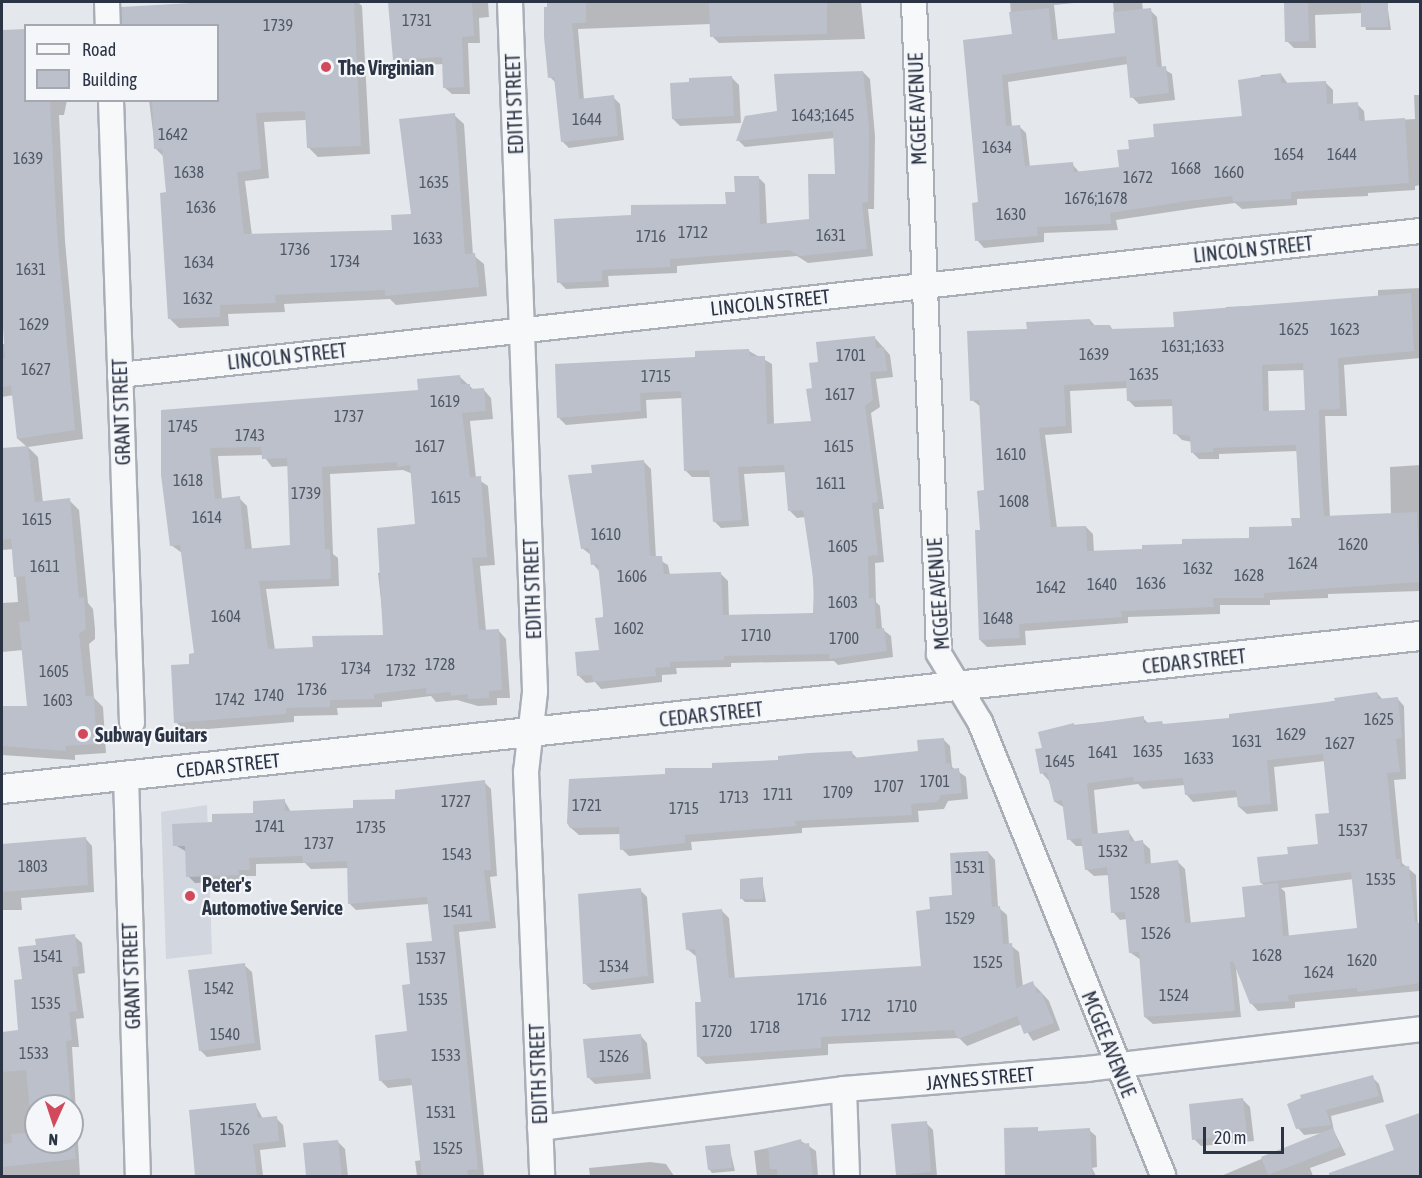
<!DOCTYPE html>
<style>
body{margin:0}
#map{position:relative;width:1422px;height:1178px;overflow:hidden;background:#e4e7ec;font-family:"Asap Condensed",sans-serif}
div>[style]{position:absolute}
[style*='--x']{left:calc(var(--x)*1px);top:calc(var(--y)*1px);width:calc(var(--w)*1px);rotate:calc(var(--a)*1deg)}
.built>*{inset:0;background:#d2d6de}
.shadow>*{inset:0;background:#0003}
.building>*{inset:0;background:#bbc0ca}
.roads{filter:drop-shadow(2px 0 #a9aeb7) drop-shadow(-2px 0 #a9aeb7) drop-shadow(0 2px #a9aeb7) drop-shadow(0 -2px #a9aeb7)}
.minor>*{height:24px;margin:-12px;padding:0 12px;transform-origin:12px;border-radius:12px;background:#f7f8fa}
.tertiary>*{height:28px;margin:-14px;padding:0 14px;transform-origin:14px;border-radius:14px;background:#f7f8fa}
.dots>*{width:16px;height:16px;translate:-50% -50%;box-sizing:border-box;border:3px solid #f4f6f9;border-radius:50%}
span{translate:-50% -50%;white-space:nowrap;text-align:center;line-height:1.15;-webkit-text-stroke:4.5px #f4f6f9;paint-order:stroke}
.number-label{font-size:16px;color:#4f5766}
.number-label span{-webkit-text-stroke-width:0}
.poi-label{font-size:20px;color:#2b3445;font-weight:700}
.left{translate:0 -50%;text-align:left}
.street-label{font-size:20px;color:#2b3445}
.frame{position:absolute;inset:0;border:3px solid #2b3445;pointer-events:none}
.legend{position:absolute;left:24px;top:24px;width:195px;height:78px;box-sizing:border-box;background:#f4f6f9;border:2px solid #a4a8b1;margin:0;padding:8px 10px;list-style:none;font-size:18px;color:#2b3445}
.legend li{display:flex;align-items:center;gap:12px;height:30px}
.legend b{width:30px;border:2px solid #a4a8b1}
.north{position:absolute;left:24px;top:1094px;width:60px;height:60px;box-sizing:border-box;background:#f4f6f9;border:2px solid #a4a8b1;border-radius:50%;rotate:183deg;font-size:16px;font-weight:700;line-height:24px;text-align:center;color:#2b3445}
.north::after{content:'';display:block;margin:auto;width:21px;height:27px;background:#d1495b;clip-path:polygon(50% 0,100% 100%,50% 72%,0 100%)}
.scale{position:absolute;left:1203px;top:1127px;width:81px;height:27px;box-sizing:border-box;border:3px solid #2b3445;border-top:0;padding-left:8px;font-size:18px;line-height:21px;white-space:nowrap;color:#2b3445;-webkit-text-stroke:4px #f4f6f9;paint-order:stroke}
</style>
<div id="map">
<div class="built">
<div style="clip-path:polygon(207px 805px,212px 954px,166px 959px,161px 812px)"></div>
</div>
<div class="shadow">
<div style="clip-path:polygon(261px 2px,358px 2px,362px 6px,370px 154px,318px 157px,308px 147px,307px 120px,264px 122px,269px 178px,245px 181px,252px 235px,394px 232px,413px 215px,454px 115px,464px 124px,473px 255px,484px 264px,487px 296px,396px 305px,390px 299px,284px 304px,285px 312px,228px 314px,229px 326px,179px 328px,170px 319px,168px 194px,164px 157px,155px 148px,149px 100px,218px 100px,218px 26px,152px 7px)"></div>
<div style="clip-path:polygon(390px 2px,488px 2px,489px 17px,479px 18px,480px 43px,468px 43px,470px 94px,452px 94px,445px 88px,444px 64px,402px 66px,395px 59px)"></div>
<div style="clip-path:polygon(547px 2px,861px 2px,865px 39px,719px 43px,712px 36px,711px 24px,578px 29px,584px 100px,613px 97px,620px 104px,624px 140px,569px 148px,562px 141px,556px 83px,550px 77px)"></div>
<div style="clip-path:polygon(1010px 2px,1084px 2px,1054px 5px,1058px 41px,1116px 34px,1113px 2px,1142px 2px,1143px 10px,1150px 10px,1157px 17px,1162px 68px,1172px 74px,1175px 100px,1139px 104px,1132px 97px,1128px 64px,1008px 82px,1012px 127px,1019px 126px,1026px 133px,1030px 167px,1072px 164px,1080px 173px,1121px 169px,1131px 150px,1156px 139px,1244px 117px,1261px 75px,1281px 74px,1288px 84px,1326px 83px,1333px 90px,1333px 105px,1357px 104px,1364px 111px,1365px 122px,1415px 119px,1414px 95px,1420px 95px,1420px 185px,1415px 186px,1415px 190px,1368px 193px,1368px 196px,1297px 199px,1297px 205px,1242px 209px,1235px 203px,1196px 208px,1116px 220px,1118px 230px,1044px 233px,1044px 242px,984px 248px,977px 240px,980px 204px,965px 41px,1013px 36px)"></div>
<div style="clip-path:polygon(1286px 2px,1387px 3px,1391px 30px,1366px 30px,1363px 13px,1315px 15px,1316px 48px,1294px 48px,1287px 41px)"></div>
<div style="clip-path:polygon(23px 40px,26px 100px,67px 100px,64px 115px,59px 115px,65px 241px,83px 439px,28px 447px,38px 457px,43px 503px,69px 500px,79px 510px,88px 603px,93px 609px,95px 629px,95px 639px,89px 644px,94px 698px,103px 707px,106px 753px,75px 755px,75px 760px,2px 755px,2px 707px,29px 707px,23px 650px,2px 652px,2px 603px,18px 602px,14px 549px,2px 550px,2px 450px,27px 447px,18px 439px,14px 395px,2px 397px,2px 344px,6px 344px,2px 298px,2px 41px)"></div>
<div style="clip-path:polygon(863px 72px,870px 79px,875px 136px,874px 209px,868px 209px,873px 256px,808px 263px,797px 256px,677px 266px,677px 273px,608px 276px,609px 287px,566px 289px,559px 282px,633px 216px,727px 206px,758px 177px,765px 184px,767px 225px,811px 220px,836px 175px,835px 138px,745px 147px,738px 140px,779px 112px)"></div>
<div style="clip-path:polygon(732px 78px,739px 85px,741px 123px,680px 126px,673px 119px)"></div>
<div style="clip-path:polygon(evenodd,1420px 288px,1420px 358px,1344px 365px,1347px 416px,1325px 416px,1330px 517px,1391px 514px,1390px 467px,1420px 465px,1420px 591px,1328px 594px,1328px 598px,1270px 600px,1270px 605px,1220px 605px,1220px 614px,1128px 617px,1128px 623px,1025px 631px,1026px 645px,987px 647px,980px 640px,986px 491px,981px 407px,972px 400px,1029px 330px,1090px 320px,1096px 327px,1110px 326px,1114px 331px,1176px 329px,1226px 312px,1226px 307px,1378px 300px,1378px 290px,1420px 288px,1305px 370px,1306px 411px,1269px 412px,1268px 371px,1305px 370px,1420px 288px,1128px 388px,1128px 400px,1135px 407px,1174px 406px,1175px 433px,1182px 440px,1192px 442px,1192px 452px,1199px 459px,1219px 459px,1219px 454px,1298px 451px,1302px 519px,1293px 528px,1251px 540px,1144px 551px,1094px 553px,1093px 534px,1086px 527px,1057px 528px,1045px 435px,1072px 433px,1070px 391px,1128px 388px)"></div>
<div style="clip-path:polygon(874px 337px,890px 355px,893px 377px,876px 379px,880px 407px,871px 413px,884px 509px,879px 509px,884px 562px,875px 563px,876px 602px,880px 606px,882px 629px,891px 636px,893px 657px,838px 665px,834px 661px,731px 663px,731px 667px,676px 668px,677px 674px,662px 675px,662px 682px,601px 689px,595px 682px,586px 683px,579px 676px,600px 651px,605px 619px,600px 572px,593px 564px,591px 555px,582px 548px,593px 474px,644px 462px,651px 469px,656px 558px,668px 565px,670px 575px,721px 574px,728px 581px,729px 617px,815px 615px,811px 542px,805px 517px,797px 518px,790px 511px,786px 472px,744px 474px,749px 526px,721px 528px,714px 521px,711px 477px,692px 477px,685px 470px,682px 398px,646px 400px,647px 418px,566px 425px,559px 418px,697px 358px,749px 351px,772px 364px,774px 425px,812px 423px,813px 389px,820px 363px)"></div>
<div style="clip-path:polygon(evenodd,460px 377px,474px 390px,483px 389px,491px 398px,493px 419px,470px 421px,476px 478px,488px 486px,495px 565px,480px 566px,486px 631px,498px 630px,506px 639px,510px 698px,497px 698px,497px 705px,478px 706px,457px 700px,436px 702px,431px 696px,382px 702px,382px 707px,337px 708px,338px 715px,294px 716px,294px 722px,184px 731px,176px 722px,196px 655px,182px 553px,171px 545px,163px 411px,420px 391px,460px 377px,263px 455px,272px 467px,289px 466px,292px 546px,252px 550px,247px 506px,239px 498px,222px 499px,218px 456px,263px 455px,460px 377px,403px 470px,413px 474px,417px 525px,384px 572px,378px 573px,385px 637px,314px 649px,275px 650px,266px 589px,339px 586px,338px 558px,333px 554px,330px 474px,403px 470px)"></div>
<div style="clip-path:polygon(evenodd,1377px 693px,1383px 700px,1397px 698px,1404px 706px,1406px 779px,1394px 780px,1402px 863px,1416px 875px,1420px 991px,1295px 1002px,1295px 1008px,1258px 1011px,1251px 1003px,1236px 968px,1241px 1017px,1153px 1024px,1145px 1017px,1141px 960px,1131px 953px,1127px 919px,1120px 920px,1113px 912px,1109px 875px,1094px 876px,1086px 869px,1084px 846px,1076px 846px,1069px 839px,1065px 808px,1055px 802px,1049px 781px,1042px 773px,1043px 749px,1073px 725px,1143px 718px,1149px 724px,1165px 726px,1231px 720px,1377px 693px,1325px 761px,1331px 814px,1319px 845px,1290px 855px,1261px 883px,1265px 886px,1247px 918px,1191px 924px,1185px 869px,1178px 862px,1151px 865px,1150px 849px,1142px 842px,1136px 843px,1128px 831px,1098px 835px,1094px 790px,1138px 784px,1143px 789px,1185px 785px,1186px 794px,1193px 802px,1238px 797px,1239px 807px,1247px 814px,1278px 811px,1274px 767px,1325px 761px,1377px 693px,1354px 879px,1359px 930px,1289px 937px,1285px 892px,1281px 888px,1354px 879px)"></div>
<div style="clip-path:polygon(943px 739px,950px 746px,952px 767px,966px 777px,968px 799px,948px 801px,944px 809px,918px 811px,919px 822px,802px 828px,802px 833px,691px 842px,692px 850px,629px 856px,622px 849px,621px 834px,579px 835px,571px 828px,667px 776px,852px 753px,858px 759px,919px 752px)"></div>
<div style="clip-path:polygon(484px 782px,491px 789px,497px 876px,490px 877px,496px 928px,459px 932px,484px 1175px,417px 1176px,415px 1161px,422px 1160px,413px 1085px,388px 1088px,381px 1081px,409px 1033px,411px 985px,433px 942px,429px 904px,356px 910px,349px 903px,348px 868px,311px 869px,305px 863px,256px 864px,256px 876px,245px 876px,245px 881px,195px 883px,188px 876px,187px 852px,175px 845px,214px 823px,255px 815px,284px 800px,291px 812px,354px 809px)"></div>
<div style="clip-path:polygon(85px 838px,92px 846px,94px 892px,21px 898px,22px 910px,2px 910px,2px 845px)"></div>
<div style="clip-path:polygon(988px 852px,995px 860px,998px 907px,1007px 915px,1009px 944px,1019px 952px,1023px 987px,1032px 983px,1040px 991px,1049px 1001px,1060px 1030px,1033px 1041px,1022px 1024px,967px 1046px,959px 1038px,828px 1044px,828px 1055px,706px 1064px,699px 1057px,703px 1003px,697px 957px,687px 949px,721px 910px,729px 918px,735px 979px,923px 967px,931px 911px,954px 896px)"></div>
<div style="clip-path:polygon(762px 879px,766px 902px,745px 902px,742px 899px)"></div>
<div style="clip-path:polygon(640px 890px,647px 897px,654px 983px,592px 990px,584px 983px)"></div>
<div style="clip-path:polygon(evenodd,74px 936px,82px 943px,85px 973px,78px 974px,84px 1018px,76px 1019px,79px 1047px,72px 1047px,80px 1176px,2px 1176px,2px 1033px,20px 1031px,23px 980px,37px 946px,74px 936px,36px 1106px,72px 1106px,72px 1142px,36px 1142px,36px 1106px)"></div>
<div style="clip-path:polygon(244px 965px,252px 972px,261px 1050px,207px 1057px,200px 1050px)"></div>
<div style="clip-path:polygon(640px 1035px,647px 1043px,651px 1079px,595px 1084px,588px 1077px)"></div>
<div style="clip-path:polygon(1372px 1077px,1379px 1084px,1384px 1102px,1331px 1116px,1334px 1131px,1346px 1155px,1310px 1168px,1313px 1176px,1221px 1176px,1323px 1133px,1304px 1135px,1298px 1128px)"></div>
<div style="clip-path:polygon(1243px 1100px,1250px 1107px,1254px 1141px,1201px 1146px,1194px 1139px)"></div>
<div style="clip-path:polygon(255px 1104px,263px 1119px,276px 1118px,283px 1125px,286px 1147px,260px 1150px,263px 1176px,197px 1176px,191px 1112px)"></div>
<div style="clip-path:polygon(1420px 1113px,1420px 1176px,1364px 1176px,1360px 1164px,1396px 1151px,1387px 1126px)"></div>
<div style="clip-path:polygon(926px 1123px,933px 1130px,937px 1176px,897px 1176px,893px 1125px)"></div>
<div style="clip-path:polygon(1089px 1130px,1096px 1136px,1097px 1167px,1092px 1168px,1096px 1176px,1066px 1176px,1046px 1132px)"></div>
<div style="clip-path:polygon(801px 1141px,816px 1151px,818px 1176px,757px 1176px,754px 1151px)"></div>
<div style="clip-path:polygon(338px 1142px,345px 1149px,348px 1176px,307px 1176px,305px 1144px)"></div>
<div style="clip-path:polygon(729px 1146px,735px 1171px,712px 1173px,709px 1169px)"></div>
<div style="clip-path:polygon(650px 1162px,666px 1164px,674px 1176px,590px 1176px,589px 1168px)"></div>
</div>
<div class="building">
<div style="clip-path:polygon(209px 2px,354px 2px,361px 146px,307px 148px,305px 111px,256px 113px,261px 169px,237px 172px,244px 234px,392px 230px,391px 215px,411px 214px,399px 119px,455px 113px,465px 254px,475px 253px,479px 287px,385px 296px,385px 290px,275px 295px,276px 303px,220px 305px,220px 317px,168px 319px,160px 193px,166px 192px,162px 149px,154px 149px,152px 100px,218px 100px,218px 26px,122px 26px,121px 7px)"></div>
<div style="clip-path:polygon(388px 2px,472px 2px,474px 36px,462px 37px,464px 87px,443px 88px,442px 57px,393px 60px)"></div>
<div style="clip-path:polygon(547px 2px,586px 2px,586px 23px,572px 23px,579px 99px,614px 95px,618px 136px,561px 142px,554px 77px,548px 78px,544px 37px,544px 7px,547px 7px)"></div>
<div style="clip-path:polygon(709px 2px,827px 2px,827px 34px,710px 37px)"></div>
<div style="clip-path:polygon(1284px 2px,1308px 2px,1309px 41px,1285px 42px)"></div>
<div style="clip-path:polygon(1388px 2px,1388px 27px,1361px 27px,1361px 3px)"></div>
<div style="clip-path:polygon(1049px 8px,1052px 40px,1115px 33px,1113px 12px,1151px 8px,1157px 67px,1166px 66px,1169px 93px,1130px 98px,1126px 56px,1002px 75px,1006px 126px,1020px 125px,1025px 166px,1073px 162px,1074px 172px,1119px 167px,1117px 150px,1129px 149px,1128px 140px,1154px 137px,1153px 124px,1242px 116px,1238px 80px,1281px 73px,1281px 83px,1326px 81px,1327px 104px,1358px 102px,1359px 121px,1405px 118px,1409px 183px,1291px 192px,1291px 199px,1233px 202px,1232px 196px,1188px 201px,1110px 213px,1111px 224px,1037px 227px,1038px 236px,975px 241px,972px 203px,978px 202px,963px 40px,1012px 34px,1009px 12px)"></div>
<div style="clip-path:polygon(26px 29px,26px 100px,50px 100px,57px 231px,75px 430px,17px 439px,11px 386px,2px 387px,2px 359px,5px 359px,2px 310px,2px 30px)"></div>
<div style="clip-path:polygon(863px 71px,869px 127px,868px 202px,862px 203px,867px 249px,800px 256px,789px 250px,670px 259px,670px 267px,602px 270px,602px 281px,557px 283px,554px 219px,631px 215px,631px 205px,726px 204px,725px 192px,735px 192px,734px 176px,759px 176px,760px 224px,809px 219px,808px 174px,835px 174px,833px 131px,736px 141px,745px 116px,777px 111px,774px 74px)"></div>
<div style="clip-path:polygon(732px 76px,734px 116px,672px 119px,670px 83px,689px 82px,689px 78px)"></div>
<div style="clip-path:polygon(evenodd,1411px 293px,1414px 351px,1338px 358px,1340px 409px,1319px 410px,1320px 466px,1324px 516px,1417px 512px,1420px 582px,1264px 593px,1264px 598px,1213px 598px,1214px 607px,1121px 611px,1122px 617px,1019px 624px,1020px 638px,979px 640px,975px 530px,980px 530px,977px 491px,984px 490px,979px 400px,970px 401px,967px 331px,1027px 329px,1026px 322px,1090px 319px,1091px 325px,1110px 325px,1111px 329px,1174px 327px,1173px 312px,1411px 293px,1303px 363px,1305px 410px,1263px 411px,1262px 365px,1303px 363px,1411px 293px,1126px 381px,1127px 401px,1172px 399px,1173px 434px,1190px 436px,1191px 453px,1213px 452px,1213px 448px,1296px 445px,1300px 518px,1291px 518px,1292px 526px,1249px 527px,1249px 538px,1182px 539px,1182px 544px,1142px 545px,1142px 549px,1087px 551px,1086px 526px,1051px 527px,1039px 428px,1066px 426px,1064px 385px,1126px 381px)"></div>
<div style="clip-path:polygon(875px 336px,876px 348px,884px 347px,887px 371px,870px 372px,873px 400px,865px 406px,878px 502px,872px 503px,878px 555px,868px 556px,869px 598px,874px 598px,875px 605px,876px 629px,884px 628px,887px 651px,830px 659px,829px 654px,724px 656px,724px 660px,670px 662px,670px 667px,655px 668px,656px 676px,593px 682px,592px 675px,577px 676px,575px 652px,599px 650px,595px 618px,603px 617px,603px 611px,598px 564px,591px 565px,589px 548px,581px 549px,568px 475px,592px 473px,591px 465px,644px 460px,650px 556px,662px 556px,664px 574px,721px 572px,723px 615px,813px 613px,814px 584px,803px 510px,788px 511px,784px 465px,738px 467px,742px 520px,713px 522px,709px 470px,684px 471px,681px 391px,640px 393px,641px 411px,557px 418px,555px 364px,695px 357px,695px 351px,749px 349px,750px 356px,765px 356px,767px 424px,811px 421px,806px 389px,812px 388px,809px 363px,818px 362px,816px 342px)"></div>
<div style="clip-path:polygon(evenodd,460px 375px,461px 384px,470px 384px,470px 389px,484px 388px,486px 411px,462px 413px,470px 477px,481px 476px,487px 557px,472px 558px,479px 630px,499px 629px,502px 690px,489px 691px,489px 698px,468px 699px,468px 694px,451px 696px,451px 692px,426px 694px,426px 688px,374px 694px,374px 699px,330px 700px,330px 707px,286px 708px,286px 714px,174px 723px,171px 665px,189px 664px,189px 654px,194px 653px,180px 545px,170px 546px,161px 475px,161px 410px,418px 390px,417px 379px,460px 375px,261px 447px,262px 459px,287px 458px,290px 545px,245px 549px,240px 496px,215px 499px,210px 448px,261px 447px,460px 375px,397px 462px,397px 467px,410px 465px,415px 524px,377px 528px,383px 635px,312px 636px,313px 647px,268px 649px,259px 581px,331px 579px,330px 549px,325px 549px,322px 467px,397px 462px)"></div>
<div style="clip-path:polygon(28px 446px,35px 502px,70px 498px,79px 598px,84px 597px,86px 629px,79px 634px,86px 696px,94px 696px,97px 744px,65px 746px,66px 751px,2px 746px,2px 706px,27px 706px,19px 622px,30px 621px,25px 576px,14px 577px,11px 539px,2px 540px,2px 448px)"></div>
<div style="clip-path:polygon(evenodd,1377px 692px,1378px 699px,1398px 697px,1402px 738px,1396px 739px,1400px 772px,1387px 773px,1396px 859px,1400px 859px,1401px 867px,1409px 866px,1415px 923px,1420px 923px,1420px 983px,1357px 992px,1357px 988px,1288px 995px,1289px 1001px,1250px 1004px,1233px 961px,1230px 962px,1235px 1011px,1144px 1017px,1139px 952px,1129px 953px,1125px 912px,1111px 913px,1107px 867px,1085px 870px,1081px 838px,1067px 840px,1062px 800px,1054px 802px,1047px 772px,1040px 774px,1035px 749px,1042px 748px,1038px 732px,1074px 723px,1074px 726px,1144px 716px,1144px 723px,1162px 721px,1163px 724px,1229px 718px,1229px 714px,1335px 701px,1334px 698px,1377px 692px,1323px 754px,1329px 813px,1315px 814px,1318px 844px,1287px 847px,1288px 854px,1257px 857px,1260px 883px,1351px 872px,1357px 928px,1283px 936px,1278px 883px,1242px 887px,1245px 917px,1185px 923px,1178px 860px,1145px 864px,1143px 840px,1130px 842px,1129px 830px,1092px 834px,1087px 783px,1133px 777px,1134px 782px,1183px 778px,1185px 795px,1236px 790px,1238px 807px,1271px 804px,1267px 760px,1323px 754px)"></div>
<div style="clip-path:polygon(944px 738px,946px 764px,950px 763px,951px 769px,959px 768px,962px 793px,941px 795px,937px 802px,911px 804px,912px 815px,795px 821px,796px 826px,685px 835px,685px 843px,620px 850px,619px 827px,570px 828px,567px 823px,569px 779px,665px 774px,665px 768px,712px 768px,712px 763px,778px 760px,778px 756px,809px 753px,852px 751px,853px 758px,918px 751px,917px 740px)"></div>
<div style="clip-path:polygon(485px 780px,491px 870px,484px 870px,490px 921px,453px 925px,478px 1169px,467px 1170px,468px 1176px,422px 1176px,411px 1078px,379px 1081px,375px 1035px,407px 1031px,402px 985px,410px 984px,406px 943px,432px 941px,427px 897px,348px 904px,347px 861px,303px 863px,302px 856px,249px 858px,250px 870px,238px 870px,239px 875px,186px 877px,185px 846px,173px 846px,172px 824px,212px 822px,212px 814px,253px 813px,253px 801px,285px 799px,285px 811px,353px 808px,353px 800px,395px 799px,395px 790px)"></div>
<div style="clip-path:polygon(86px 837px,88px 885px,2px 892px,2px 844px)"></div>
<div style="clip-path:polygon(988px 851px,992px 907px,1000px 906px,1003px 944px,1012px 943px,1016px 988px,1033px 981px,1037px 993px,1041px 992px,1054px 1023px,1024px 1034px,1017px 1016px,958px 1039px,954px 1030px,821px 1037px,821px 1048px,697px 1057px,695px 1002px,701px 1002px,695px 949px,686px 950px,682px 913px,722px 909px,729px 978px,921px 966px,916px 911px,930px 909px,929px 897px,952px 895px,950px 853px)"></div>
<div style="clip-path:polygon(763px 877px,763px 899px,740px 899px,740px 879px)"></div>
<div style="clip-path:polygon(641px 888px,648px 976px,583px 984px,578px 894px)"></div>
<div style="clip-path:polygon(75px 934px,79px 966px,72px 967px,77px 1011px,69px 1012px,72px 1040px,66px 1041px,71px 1106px,36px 1106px,36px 1142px,72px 1142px,72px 1126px,76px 1159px,2px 1167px,2px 1144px,12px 1143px,11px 1134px,32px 1132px,26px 1070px,2px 1072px,2px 1032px,18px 1030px,14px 980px,22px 979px,18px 947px,36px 945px,35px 939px)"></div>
<div style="clip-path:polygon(245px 963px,255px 1043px,199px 1051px,188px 970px)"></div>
<div style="clip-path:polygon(641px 1034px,644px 1073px,587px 1078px,583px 1039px)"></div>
<div style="clip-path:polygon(1373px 1075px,1379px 1096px,1326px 1110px,1331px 1125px,1296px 1129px,1287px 1104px,1301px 1098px,1300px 1095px)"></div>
<div style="clip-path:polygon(1243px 1098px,1247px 1134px,1192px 1140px,1189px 1104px)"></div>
<div style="clip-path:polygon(256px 1103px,258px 1118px,277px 1116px,279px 1141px,253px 1144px,257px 1176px,195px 1176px,189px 1110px)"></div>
<div style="clip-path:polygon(1420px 1113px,1420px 1176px,1329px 1176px,1329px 1173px,1394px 1150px,1385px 1125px)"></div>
<div style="clip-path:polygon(927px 1121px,931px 1172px,896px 1175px,891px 1124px)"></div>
<div style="clip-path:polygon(1038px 1127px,1038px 1131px,1090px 1128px,1092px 1176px,1005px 1176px,1004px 1128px)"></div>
<div style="clip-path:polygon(1333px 1128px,1340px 1147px,1268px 1175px,1261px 1157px)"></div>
<div style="clip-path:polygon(801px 1139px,802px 1144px,809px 1143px,813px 1176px,777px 1176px,777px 1169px,770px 1169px,768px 1148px)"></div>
<div style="clip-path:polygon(338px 1140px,342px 1176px,306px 1176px,303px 1143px)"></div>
<div style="clip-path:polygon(730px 1144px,732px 1168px,708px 1170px,705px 1146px)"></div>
</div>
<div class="roads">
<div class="minor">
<div style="--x:107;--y:2;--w:24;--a:88"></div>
<div style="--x:510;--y:2;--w:690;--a:87.92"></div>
<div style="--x:535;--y:692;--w:81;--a:96.4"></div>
<div style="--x:526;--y:772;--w:404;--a:87.7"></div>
<div style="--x:914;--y:2;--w:652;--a:87.8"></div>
<div style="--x:939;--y:654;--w:79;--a:58.9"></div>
<div style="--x:980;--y:722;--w:489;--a:68"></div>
<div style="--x:111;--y:100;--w:623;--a:88.07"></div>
<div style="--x:120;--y:375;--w:1308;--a:-6.32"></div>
<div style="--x:126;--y:776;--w:400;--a:88.3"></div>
<div style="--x:844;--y:1089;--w:87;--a:88"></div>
<div style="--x:540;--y:1128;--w:306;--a:-7.3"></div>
<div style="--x:844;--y:1089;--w:244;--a:-4.7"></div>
<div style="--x:1087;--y:1069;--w:335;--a:-6.8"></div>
</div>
<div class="tertiary">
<div style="--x:2;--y:789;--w:1426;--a:-6.16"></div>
</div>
</div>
<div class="dots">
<div style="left:326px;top:67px;background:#d1495b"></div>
<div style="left:83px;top:734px;background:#d1495b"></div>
<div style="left:190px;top:896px;background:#d1495b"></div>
</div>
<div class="number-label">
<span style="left:417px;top:20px">1731</span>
<span style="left:278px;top:25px">1739</span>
<span style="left:823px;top:115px">1643;1645</span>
<span style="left:587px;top:119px">1644</span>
<span style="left:173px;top:134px">1642</span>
<span style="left:997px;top:147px">1634</span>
<span style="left:1289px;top:154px">1654</span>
<span style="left:1342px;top:154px">1644</span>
<span style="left:28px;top:158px">1639</span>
<span style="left:1186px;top:168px">1668</span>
<span style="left:189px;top:172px">1638</span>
<span style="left:1229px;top:172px">1660</span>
<span style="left:1138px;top:177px">1672</span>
<span style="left:434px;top:182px">1635</span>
<span style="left:1096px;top:198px">1676;1678</span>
<span style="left:201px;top:207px">1636</span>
<span style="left:1011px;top:214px">1630</span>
<span style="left:693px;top:232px">1712</span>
<span style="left:831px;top:235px">1631</span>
<span style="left:651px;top:236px">1716</span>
<span style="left:428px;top:238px">1633</span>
<span style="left:295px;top:249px">1736</span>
<span style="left:345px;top:261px">1734</span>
<span style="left:199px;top:262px">1634</span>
<span style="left:31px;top:269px">1631</span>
<span style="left:198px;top:298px">1632</span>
<span style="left:34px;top:324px">1629</span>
<span style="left:1294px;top:329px">1625</span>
<span style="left:1345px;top:329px">1623</span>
<span style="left:1193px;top:346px">1631;1633</span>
<span style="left:1094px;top:354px">1639</span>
<span style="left:851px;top:355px">1701</span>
<span style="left:36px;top:369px">1627</span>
<span style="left:1144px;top:374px">1635</span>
<span style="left:656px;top:376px">1715</span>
<span style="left:840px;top:394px">1617</span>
<span style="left:445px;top:401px">1619</span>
<span style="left:349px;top:416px">1737</span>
<span style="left:183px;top:426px">1745</span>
<span style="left:250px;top:435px">1743</span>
<span style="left:430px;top:446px">1617</span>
<span style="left:839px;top:446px">1615</span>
<span style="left:1011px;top:454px">1610</span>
<span style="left:188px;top:480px">1618</span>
<span style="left:831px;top:483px">1611</span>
<span style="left:306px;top:493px">1739</span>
<span style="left:446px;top:497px">1615</span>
<span style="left:1014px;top:501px">1608</span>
<span style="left:207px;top:517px">1614</span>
<span style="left:37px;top:519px">1615</span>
<span style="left:606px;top:534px">1610</span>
<span style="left:1353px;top:544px">1620</span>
<span style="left:843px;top:546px">1605</span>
<span style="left:1303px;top:563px">1624</span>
<span style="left:45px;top:566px">1611</span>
<span style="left:1198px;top:568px">1632</span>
<span style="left:1249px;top:575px">1628</span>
<span style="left:632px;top:576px">1606</span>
<span style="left:1151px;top:583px">1636</span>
<span style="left:1102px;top:584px">1640</span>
<span style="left:1051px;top:587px">1642</span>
<span style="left:843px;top:602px">1603</span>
<span style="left:226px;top:616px">1604</span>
<span style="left:998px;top:618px">1648</span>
<span style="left:629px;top:628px">1602</span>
<span style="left:756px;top:635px">1710</span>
<span style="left:844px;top:638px">1700</span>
<span style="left:440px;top:664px">1728</span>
<span style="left:356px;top:668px">1734</span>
<span style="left:401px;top:670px">1732</span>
<span style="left:54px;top:671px">1605</span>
<span style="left:312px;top:689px">1736</span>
<span style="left:269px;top:695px">1740</span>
<span style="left:230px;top:699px">1742</span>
<span style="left:58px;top:700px">1603</span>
<span style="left:1379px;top:719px">1625</span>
<span style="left:1291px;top:734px">1629</span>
<span style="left:1247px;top:741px">1631</span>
<span style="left:1340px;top:743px">1627</span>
<span style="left:1148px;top:751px">1635</span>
<span style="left:1103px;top:752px">1641</span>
<span style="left:1199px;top:758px">1633</span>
<span style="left:1060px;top:761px">1645</span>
<span style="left:935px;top:781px">1701</span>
<span style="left:889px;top:786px">1707</span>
<span style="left:838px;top:792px">1709</span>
<span style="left:778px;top:794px">1711</span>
<span style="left:734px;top:797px">1713</span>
<span style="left:456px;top:801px">1727</span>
<span style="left:587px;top:805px">1721</span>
<span style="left:684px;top:808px">1715</span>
<span style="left:270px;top:826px">1741</span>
<span style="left:371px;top:827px">1735</span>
<span style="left:1353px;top:830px">1537</span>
<span style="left:319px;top:843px">1737</span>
<span style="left:1113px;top:851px">1532</span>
<span style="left:457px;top:854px">1543</span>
<span style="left:33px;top:866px">1803</span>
<span style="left:970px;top:867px">1531</span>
<span style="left:1381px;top:879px">1535</span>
<span style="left:1145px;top:893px">1528</span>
<span style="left:458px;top:911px">1541</span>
<span style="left:960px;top:918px">1529</span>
<span style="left:1156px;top:933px">1526</span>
<span style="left:1267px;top:955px">1628</span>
<span style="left:48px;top:956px">1541</span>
<span style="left:431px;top:958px">1537</span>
<span style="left:1362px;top:960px">1620</span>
<span style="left:988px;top:962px">1525</span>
<span style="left:614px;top:966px">1534</span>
<span style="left:1319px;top:972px">1624</span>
<span style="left:219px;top:988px">1542</span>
<span style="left:1174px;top:995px">1524</span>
<span style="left:433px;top:999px">1535</span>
<span style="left:812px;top:999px">1716</span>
<span style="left:46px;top:1003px">1535</span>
<span style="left:902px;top:1006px">1710</span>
<span style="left:856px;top:1015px">1712</span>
<span style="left:765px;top:1027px">1718</span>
<span style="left:717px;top:1031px">1720</span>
<span style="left:225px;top:1034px">1540</span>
<span style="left:34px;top:1053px">1533</span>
<span style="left:446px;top:1055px">1533</span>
<span style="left:614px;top:1056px">1526</span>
<span style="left:441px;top:1112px">1531</span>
<span style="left:235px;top:1129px">1526</span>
<span style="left:448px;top:1148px">1525</span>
</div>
<div class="poi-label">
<span class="left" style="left:338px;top:67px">The Virginian</span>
<span class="left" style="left:95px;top:734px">Subway Guitars</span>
<span class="left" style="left:202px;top:896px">Peter's<br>Automotive Service</span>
</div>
<div class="street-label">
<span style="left:514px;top:104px;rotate:-92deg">EDITH STREET</span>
<span style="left:917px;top:109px;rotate:-92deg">MCGEE AVENUE</span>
<span style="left:1253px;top:249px;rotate:-6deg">LINCOLN STREET</span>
<span style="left:770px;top:302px;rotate:-6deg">LINCOLN STREET</span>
<span style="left:287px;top:356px;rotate:-6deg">LINCOLN STREET</span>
<span style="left:121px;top:412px;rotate:-92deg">GRANT STREET</span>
<span style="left:532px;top:589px;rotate:-92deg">EDITH STREET</span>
<span style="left:938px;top:594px;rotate:-94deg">MCGEE AVENUE</span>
<span style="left:1194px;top:661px;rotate:-6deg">CEDAR STREET</span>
<span style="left:711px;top:714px;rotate:-6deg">CEDAR STREET</span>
<span style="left:228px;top:765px;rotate:-6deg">CEDAR STREET</span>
<span style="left:131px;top:976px;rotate:-92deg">GRANT STREET</span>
<span style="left:1109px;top:1044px;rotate:68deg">MCGEE AVENUE</span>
<span style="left:538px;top:1074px;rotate:-92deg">EDITH STREET</span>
<span style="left:980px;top:1078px;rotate:-5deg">JAYNES STREET</span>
</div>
<div class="frame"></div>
<ul class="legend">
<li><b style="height:8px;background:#f7f8fa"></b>Road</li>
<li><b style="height:16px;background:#bbc0ca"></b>Building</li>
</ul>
<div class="north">N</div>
<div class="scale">20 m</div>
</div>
